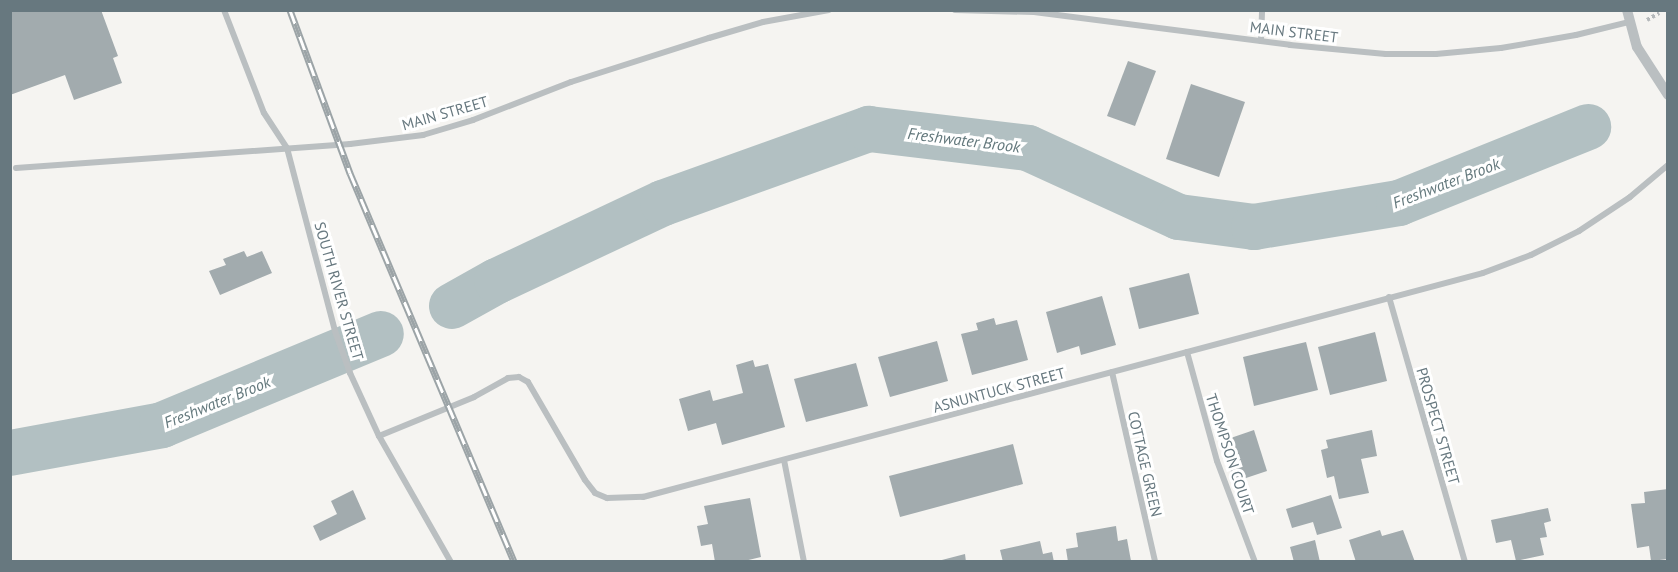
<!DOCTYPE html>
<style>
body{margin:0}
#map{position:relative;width:1678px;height:572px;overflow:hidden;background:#f5f4f1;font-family:"PT Sans",sans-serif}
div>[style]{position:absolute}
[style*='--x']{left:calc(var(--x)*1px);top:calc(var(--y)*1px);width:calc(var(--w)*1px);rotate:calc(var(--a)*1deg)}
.river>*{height:46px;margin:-23px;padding:0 23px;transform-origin:23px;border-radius:23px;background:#b2c0c2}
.building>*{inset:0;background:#a2abae}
.path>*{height:4px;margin-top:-2px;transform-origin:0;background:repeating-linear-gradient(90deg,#b4b8ba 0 3px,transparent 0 6px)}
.minor>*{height:6px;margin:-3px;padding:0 3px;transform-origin:3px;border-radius:3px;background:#babfc1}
.tertiary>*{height:10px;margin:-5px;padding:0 5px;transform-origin:5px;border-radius:5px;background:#babfc1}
.rail>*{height:7px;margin-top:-3.5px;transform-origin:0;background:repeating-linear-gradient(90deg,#fff 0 14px,#9ca4a7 0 28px);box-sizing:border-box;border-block:2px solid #9ca4a7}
span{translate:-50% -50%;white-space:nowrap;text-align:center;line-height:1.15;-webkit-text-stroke:6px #fff;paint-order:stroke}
.street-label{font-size:15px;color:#67787f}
.water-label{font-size:16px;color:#63787c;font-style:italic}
.frame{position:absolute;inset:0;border:12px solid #67787f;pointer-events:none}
</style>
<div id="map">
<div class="river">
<div style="--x:452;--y:306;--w:51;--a:-29.1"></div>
<div style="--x:497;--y:281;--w:183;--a:-25.2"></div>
<div style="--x:663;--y:203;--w:219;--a:-19.8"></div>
<div style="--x:869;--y:129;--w:160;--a:6.8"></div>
<div style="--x:1028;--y:148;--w:166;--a:24.6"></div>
<div style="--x:1179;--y:217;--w:76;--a:7.6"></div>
<div style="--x:1254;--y:227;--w:147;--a:-9.4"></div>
<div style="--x:1399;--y:203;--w:204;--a:-21.9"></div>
<div style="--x:10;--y:453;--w:155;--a:-10.4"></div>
<div style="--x:162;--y:425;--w:237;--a:-22.6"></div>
</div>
<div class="building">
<div style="clip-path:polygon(10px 10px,101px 10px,118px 56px,113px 58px,122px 83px,74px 100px,65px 75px,10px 95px)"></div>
<div style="clip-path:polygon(1128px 61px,1156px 71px,1135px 126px,1107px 116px)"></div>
<div style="clip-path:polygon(1191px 84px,1245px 102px,1219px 177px,1166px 159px)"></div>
<div style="clip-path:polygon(244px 251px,247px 257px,262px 251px,272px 273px,220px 295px,209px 271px,226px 265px,223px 259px)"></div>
<div style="clip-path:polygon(1189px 273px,1199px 314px,1139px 329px,1129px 288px)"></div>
<div style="clip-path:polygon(1102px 296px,1116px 345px,1081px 355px,1079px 346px,1057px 353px,1046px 312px)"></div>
<div style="clip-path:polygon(994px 318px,996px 325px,1017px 320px,1028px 360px,972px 375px,961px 334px,978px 330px,976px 323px)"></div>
<div style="clip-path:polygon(1375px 332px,1387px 381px,1330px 395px,1318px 347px)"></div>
<div style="clip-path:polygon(937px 341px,948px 381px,890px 397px,878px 357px)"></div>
<div style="clip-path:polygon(1306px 342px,1318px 390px,1254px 406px,1243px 357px)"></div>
<div style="clip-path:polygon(753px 360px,755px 367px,768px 364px,785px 427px,722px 445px,716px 423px,688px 431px,679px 399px,710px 390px,713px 401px,743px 393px,736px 365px)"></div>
<div style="clip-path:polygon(856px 363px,868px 406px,806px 422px,794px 379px)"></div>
<div style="clip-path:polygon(1254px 430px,1267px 471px,1234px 482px,1222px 441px)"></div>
<div style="clip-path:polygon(1372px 430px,1377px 456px,1361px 459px,1369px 493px,1339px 499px,1334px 476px,1327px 478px,1321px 450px,1328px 448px,1326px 440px)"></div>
<div style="clip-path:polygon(1013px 444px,1023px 484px,900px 517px,889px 476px)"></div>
<div style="clip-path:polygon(1668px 489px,1668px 559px,1651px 561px,1649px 546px,1637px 548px,1631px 504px,1645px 503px,1644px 492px)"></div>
<div style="clip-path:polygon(353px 490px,366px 519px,320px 541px,313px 526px,337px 514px,331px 501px)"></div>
<div style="clip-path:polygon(1331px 495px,1342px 528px,1317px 535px,1313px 522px,1292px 528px,1286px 509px)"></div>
<div style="clip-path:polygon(750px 498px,761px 557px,740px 562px,715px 562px,712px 544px,701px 546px,697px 526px,708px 524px,704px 506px)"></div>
<div style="clip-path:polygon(1548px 508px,1551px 521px,1544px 523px,1547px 537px,1540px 538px,1544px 555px,1516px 561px,1511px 540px,1496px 543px,1491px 520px)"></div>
<div style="clip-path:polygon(1116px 526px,1118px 541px,1127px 539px,1131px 561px,1068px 562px,1066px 549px,1078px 547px,1076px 533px)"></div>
<div style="clip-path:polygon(1380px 530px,1382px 536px,1403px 530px,1415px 562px,1356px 562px,1349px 540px)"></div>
<div style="clip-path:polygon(1315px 540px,1320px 562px,1294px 562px,1290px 547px)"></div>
<div style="clip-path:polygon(1040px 541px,1043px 554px,1052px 552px,1054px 562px,1003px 562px,1000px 550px)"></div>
<div style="clip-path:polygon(965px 554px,966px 562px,938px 562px,938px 561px)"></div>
</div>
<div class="path">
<div style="--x:1647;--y:20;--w:14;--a:-30"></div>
</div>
<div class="minor">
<div style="--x:224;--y:10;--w:110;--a:68.8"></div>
<div style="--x:264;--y:113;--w:42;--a:56.7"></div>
<div style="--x:287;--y:148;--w:189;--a:75.3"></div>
<div style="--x:335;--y:331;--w:45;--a:70.3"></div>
<div style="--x:350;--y:373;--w:69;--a:65.3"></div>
<div style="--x:379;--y:436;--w:145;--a:60.3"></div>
<div style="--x:955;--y:10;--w:79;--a:1.5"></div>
<div style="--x:1034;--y:12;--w:258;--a:7.3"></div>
<div style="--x:1290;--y:45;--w:96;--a:5.4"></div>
<div style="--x:1386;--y:54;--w:50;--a:0"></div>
<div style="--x:1436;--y:54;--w:65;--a:-5.3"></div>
<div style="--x:1501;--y:48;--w:76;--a:-9.8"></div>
<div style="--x:1576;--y:35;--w:55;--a:-13.8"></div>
<div style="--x:1261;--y:41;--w:31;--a:-88"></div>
<div style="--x:16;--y:168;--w:335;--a:-4.1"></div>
<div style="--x:350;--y:144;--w:74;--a:-7"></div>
<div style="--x:423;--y:135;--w:52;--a:-16.7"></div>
<div style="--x:473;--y:120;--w:105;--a:-21.2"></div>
<div style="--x:571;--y:82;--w:145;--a:-17.7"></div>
<div style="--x:709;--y:38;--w:56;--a:-16.5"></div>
<div style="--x:763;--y:22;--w:67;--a:-10.3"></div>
<div style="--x:1389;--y:297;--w:276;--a:74"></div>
<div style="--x:1187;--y:352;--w:113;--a:74.6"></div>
<div style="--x:1217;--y:461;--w:108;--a:69.4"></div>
<div style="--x:1112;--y:372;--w:195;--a:77.2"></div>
<div style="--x:379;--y:436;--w:103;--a:-22.3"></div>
<div style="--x:474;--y:397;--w:39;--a:-29"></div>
<div style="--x:508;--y:378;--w:11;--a:-5"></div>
<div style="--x:519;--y:377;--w:10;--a:29"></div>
<div style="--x:528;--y:382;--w:113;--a:59.8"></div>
<div style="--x:585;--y:480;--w:16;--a:52"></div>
<div style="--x:595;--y:493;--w:13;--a:23"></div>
<div style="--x:607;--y:498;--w:36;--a:-2"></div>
<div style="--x:643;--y:497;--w:869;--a:-14.93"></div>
<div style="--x:1483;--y:273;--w:51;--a:-20.6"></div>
<div style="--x:1531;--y:255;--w:54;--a:-26.6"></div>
<div style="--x:1579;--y:231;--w:61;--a:-33.7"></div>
<div style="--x:1630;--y:197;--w:50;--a:-40.1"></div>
<div style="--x:784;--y:460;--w:104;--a:78.9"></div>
</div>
<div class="tertiary">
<div style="--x:1627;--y:10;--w:38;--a:75"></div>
<div style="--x:1637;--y:47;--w:57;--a:57.1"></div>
</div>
<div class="rail">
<div style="--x:290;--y:10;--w:174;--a:69.8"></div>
<div style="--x:350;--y:173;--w:422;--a:67.1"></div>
</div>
<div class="street-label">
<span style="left:1294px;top:32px;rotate:7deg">MAIN STREET</span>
<span style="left:445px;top:113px;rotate:-16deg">MAIN STREET</span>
<span style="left:339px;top:291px;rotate:74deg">SOUTH RIVER STREET</span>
<span style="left:999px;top:390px;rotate:-15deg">ASNUNTUCK STREET</span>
<span style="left:1438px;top:426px;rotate:74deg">PROSPECT STREET</span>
<span style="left:1230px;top:454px;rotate:72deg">THOMPSON COURT</span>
<span style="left:1145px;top:464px;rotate:77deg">COTTAGE GREEN</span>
</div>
<div class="water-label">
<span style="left:964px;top:140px;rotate:7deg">Freshwater Brook</span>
<span style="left:1446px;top:183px;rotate:-21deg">Freshwater Brook</span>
<span style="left:217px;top:402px;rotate:-22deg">Freshwater Brook</span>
</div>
<div class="frame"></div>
</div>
